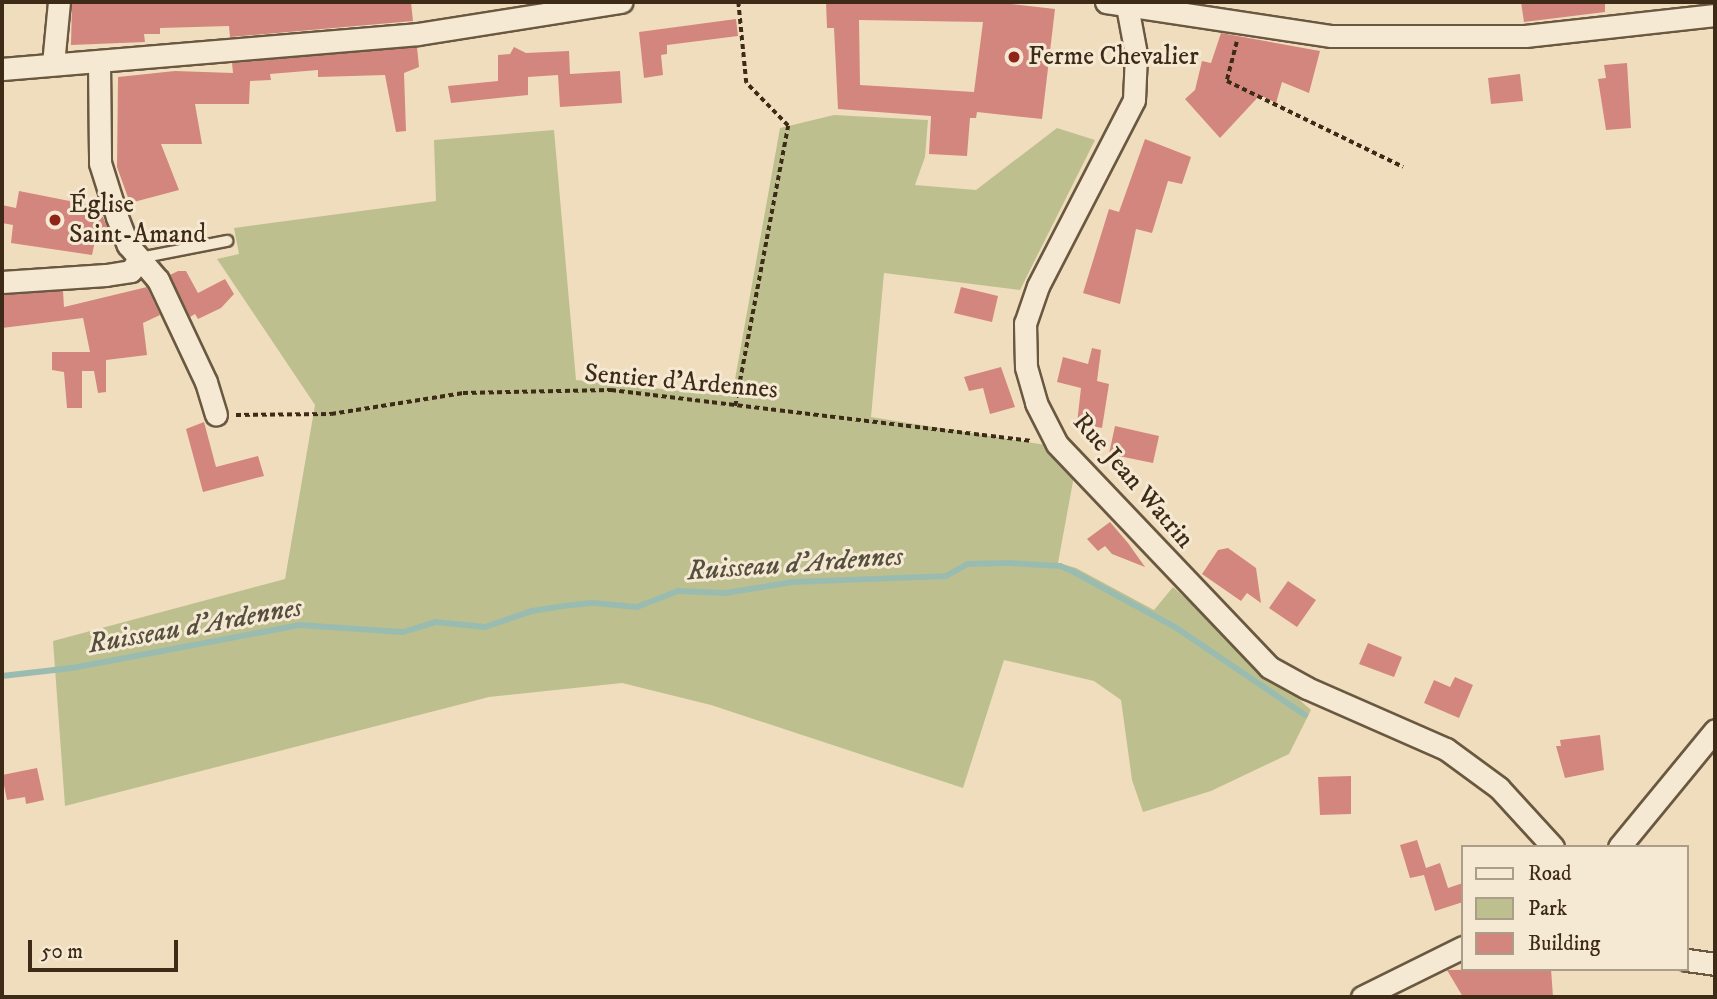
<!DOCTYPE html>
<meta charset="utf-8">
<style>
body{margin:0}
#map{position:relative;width:1717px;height:999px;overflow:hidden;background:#f0ddbd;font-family:"IM FELL DW Pica",serif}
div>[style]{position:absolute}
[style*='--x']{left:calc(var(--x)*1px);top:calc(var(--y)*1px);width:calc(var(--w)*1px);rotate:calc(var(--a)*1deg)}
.green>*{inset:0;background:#bdc08e}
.stream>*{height:6px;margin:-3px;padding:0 3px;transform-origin:3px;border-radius:3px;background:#9abcb0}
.building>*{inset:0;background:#d3867e}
.path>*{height:3.5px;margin-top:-1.75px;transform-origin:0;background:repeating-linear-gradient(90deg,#3e2b17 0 5px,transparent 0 8.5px)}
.roads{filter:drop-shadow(2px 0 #6a5840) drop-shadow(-2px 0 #6a5840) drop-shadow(0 2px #6a5840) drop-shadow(0 -2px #6a5840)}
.service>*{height:10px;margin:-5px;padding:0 5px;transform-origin:5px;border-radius:5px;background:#f5e9d4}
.minor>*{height:21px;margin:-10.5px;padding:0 10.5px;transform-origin:10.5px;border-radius:10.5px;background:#f5e9d4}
.dots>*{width:19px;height:19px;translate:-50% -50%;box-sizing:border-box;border:4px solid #f5e9d4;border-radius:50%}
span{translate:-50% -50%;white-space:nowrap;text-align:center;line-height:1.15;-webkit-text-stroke:6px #f5e9d4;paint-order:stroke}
.poi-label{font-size:26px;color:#3e2b17}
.left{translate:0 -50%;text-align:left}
.street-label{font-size:26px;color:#3e2b17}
.water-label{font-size:28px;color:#554f3d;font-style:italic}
.frame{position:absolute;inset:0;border:4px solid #3e2b17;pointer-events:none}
.legend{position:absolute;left:1461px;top:845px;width:228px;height:126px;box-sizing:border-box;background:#f5e9d4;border:2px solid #ac9d88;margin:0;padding:9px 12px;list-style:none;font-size:21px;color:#3e2b17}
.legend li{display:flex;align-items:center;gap:14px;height:35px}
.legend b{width:35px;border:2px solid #ac9d88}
.scale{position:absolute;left:28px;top:940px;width:150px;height:32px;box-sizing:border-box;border:4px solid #3e2b17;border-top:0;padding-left:9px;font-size:21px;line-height:24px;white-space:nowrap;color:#3e2b17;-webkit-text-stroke:5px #f5e9d4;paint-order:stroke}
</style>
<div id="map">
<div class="green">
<div style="clip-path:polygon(834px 115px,928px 120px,925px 157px,915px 185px,976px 190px,1057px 128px,1095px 140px,1020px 290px,884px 273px,871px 417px,1046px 445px,1074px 476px,1058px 563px,1076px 568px,1154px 610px,1173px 587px,1311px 710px,1289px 754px,1211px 791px,1143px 812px,1132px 780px,1121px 700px,1094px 681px,1004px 660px,963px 788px,711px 705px,622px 683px,489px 697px,65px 806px,53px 641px,285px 579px,315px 405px,217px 259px,239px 254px,234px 228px,436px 201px,434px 140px,554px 130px,576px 380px,732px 396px,780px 128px)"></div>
</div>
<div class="stream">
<div style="--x:2;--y:676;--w:70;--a:-6.5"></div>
<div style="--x:72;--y:668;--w:231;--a:-10.7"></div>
<div style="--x:299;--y:625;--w:104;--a:3.9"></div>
<div style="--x:403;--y:632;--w:34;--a:-17"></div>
<div style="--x:435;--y:622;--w:50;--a:5.7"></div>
<div style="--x:485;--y:627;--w:50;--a:-18.8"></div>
<div style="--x:532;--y:611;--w:31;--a:-9"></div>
<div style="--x:563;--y:606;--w:31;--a:-6"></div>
<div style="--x:594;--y:603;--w:43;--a:5.3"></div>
<div style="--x:637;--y:607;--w:44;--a:-21.3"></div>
<div style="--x:678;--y:591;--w:47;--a:2.4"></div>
<div style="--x:725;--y:593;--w:69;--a:-9.2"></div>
<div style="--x:793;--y:582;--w:153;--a:-2.2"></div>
<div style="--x:946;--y:576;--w:25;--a:-29"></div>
<div style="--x:968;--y:564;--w:41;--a:-1.4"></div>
<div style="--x:1009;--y:563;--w:51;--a:3.4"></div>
<div style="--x:1060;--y:566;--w:15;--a:23"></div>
<div style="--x:1074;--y:572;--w:115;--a:28.6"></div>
<div style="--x:1175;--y:627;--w:157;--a:34.1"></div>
</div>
<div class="building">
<div style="clip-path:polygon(72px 2px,411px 2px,413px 21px,230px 37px,229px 26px,160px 28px,160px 34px,144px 34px,145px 42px,71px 45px)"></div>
<div style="clip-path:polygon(evenodd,826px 2px,993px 2px,1055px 9px,1042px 119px,977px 112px,976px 118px,970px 118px,967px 156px,929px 154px,931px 116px,838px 109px,834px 28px,827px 28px,826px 2px,859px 20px,983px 22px,974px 92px,860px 85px,859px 20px)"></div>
<div style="clip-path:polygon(1521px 2px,1605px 2px,1605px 12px,1524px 22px)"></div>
<div style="clip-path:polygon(736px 19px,738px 36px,667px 45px,667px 54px,661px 55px,663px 75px,644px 78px,639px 32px)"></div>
<div style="clip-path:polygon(1221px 33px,1320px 51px,1309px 93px,1282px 82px,1276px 103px,1260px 95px,1220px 138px,1185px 99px,1195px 90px,1202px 61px,1211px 63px)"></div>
<div style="clip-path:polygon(417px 47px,419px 67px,404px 73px,406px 131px,396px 132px,385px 75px,318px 77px,318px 70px,270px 74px,271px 80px,250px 81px,249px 104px,195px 104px,202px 144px,161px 144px,179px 190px,130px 203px,117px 167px,118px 77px,175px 71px,233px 73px,232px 63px)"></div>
<div style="clip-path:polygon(514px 47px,526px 53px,569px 51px,570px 74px,620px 71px,622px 103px,560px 107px,558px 75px,528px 77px,528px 95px,451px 103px,448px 86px,498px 81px,498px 55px,510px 54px)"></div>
<div style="clip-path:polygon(1627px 63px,1631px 128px,1606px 130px,1598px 79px,1606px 78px,1604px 65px)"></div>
<div style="clip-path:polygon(1520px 74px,1523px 101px,1491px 104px,1488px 78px)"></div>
<div style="clip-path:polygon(1145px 139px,1191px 157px,1182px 184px,1168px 181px,1152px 233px,1136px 229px,1120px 304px,1083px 293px,1109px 209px,1119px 212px)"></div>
<div style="clip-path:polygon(19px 191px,95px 206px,95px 215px,103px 217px,110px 235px,95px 241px,92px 255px,11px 243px,13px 225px,2px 223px,2px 205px,16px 208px)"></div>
<div style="clip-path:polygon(178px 271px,186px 271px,198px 293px,225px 279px,234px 294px,221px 308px,198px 319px,195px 314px,190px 317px,170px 275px)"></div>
<div style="clip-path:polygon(147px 287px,160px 315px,143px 323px,147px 355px,106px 360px,106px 392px,98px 393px,94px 371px,82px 371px,82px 408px,67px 408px,64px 372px,52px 370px,52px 352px,90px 352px,83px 318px,2px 328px,2px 295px,63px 291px,64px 307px)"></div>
<div style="clip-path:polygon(961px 287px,998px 296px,992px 322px,954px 313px)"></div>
<div style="clip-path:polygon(1092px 348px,1101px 350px,1097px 381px,1109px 384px,1102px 428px,1077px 423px,1081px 388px,1057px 382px,1063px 357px,1088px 364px)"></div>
<div style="clip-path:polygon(1001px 367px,1015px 407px,990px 414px,983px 388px,969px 391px,964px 377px)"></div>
<div style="clip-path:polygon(204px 422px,216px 467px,258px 456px,264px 476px,203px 492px,186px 429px)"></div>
<div style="clip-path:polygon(1115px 426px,1159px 436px,1153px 463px,1109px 454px)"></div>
<div style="clip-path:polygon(1110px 522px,1128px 543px,1145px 567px,1112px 554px,1105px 546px,1098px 551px,1087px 539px)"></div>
<div style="clip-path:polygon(1228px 548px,1256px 568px,1261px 603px,1247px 593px,1241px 601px,1202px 574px,1218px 550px)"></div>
<div style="clip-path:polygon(1288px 581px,1316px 600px,1297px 627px,1269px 608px)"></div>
<div style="clip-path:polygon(1368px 643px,1402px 657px,1394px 677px,1359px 664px)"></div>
<div style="clip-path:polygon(1455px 677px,1473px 685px,1459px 718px,1424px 703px,1434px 680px,1450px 687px)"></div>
<div style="clip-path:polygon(1600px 735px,1604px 770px,1565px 778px,1556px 746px,1561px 746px,1560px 740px)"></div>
<div style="clip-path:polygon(37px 768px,44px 800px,26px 804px,25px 797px,7px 800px,2px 775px)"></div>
<div style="clip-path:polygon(1351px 776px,1351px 814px,1320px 815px,1318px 777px)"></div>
<div style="clip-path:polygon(1417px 840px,1426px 868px,1440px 863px,1448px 888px,1463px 883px,1463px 902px,1435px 911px,1424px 875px,1410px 878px,1400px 845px)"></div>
<div style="clip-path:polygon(1551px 969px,1553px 997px,1463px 997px,1447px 970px)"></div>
</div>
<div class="path">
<div style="--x:1237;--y:42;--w:40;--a:104.4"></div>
<div style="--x:1227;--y:81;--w:196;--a:26"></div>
<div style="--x:735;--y:406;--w:285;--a:-79.3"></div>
<div style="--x:788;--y:126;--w:60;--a:-134.3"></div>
<div style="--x:746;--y:83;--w:81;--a:-95.6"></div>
<div style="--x:236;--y:415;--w:95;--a:-0.6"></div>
<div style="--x:331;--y:414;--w:134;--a:-9"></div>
<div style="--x:463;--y:393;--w:148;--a:-1.2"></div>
<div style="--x:611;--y:390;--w:424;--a:6.9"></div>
</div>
<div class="roads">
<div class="service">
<div style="--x:140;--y:258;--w:89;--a:-11.1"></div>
</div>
<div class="minor">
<div style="--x:1106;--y:2;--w:228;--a:8.6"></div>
<div style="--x:1331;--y:36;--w:194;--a:0"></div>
<div style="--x:1525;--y:36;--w:191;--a:-6.3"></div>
<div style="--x:1127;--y:6;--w:49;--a:79.4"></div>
<div style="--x:1136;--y:54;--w:46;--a:92.5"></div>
<div style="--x:1134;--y:100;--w:209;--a:117.3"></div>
<div style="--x:1038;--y:286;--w:39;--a:109"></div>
<div style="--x:1025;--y:323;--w:44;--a:88.7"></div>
<div style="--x:1026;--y:367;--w:37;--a:74"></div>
<div style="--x:1036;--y:403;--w:46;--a:62.9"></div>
<div style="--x:1057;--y:444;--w:308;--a:46.4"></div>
<div style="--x:1269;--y:667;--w:43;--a:28.9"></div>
<div style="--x:1307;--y:688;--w:152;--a:23.7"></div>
<div style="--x:1446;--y:749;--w:66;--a:36.3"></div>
<div style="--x:1499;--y:788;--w:80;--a:47.5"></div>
<div style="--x:99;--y:61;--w:102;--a:89.4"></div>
<div style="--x:100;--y:163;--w:57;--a:72.5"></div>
<div style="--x:117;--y:217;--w:30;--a:69"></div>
<div style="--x:128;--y:245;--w:46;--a:49.4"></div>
<div style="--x:158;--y:280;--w:113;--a:64.8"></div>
<div style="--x:206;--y:382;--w:34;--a:73"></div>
<div style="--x:53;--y:64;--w:62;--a:-84.5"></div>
<div style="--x:2;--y:69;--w:417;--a:-4.8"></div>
<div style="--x:418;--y:34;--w:206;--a:-9"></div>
<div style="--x:2;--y:282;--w:104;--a:-3.9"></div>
<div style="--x:106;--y:275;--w:25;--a:-9"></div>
<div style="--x:131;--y:271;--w:15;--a:-58"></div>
<div style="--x:1619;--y:847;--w:151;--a:-50.6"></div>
<div style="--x:1687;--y:960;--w:28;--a:8"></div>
<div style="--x:1362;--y:997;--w:113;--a:-26.3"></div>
</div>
</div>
<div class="dots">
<div style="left:1014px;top:57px;background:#8f2418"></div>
<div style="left:55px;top:220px;background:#8f2418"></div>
</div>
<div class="poi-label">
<span class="left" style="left:1028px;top:57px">Ferme Chevalier</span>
<span class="left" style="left:69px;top:220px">Église<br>Saint-Amand</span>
</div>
<div class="street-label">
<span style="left:681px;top:382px;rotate:5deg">Sentier d'Ardennes</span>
<span style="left:1133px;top:481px;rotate:49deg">Rue Jean Watrin</span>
</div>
<div class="water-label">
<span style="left:795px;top:564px;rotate:-4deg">Ruisseau d'Ardennes</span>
<span style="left:195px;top:626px;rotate:-10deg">Ruisseau d'Ardennes</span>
</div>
<div class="frame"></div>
<ul class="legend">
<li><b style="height:9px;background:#f5e9d4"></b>Road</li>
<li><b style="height:19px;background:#bdc08e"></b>Park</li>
<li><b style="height:19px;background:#d3867e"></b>Building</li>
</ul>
<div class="scale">50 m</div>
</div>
